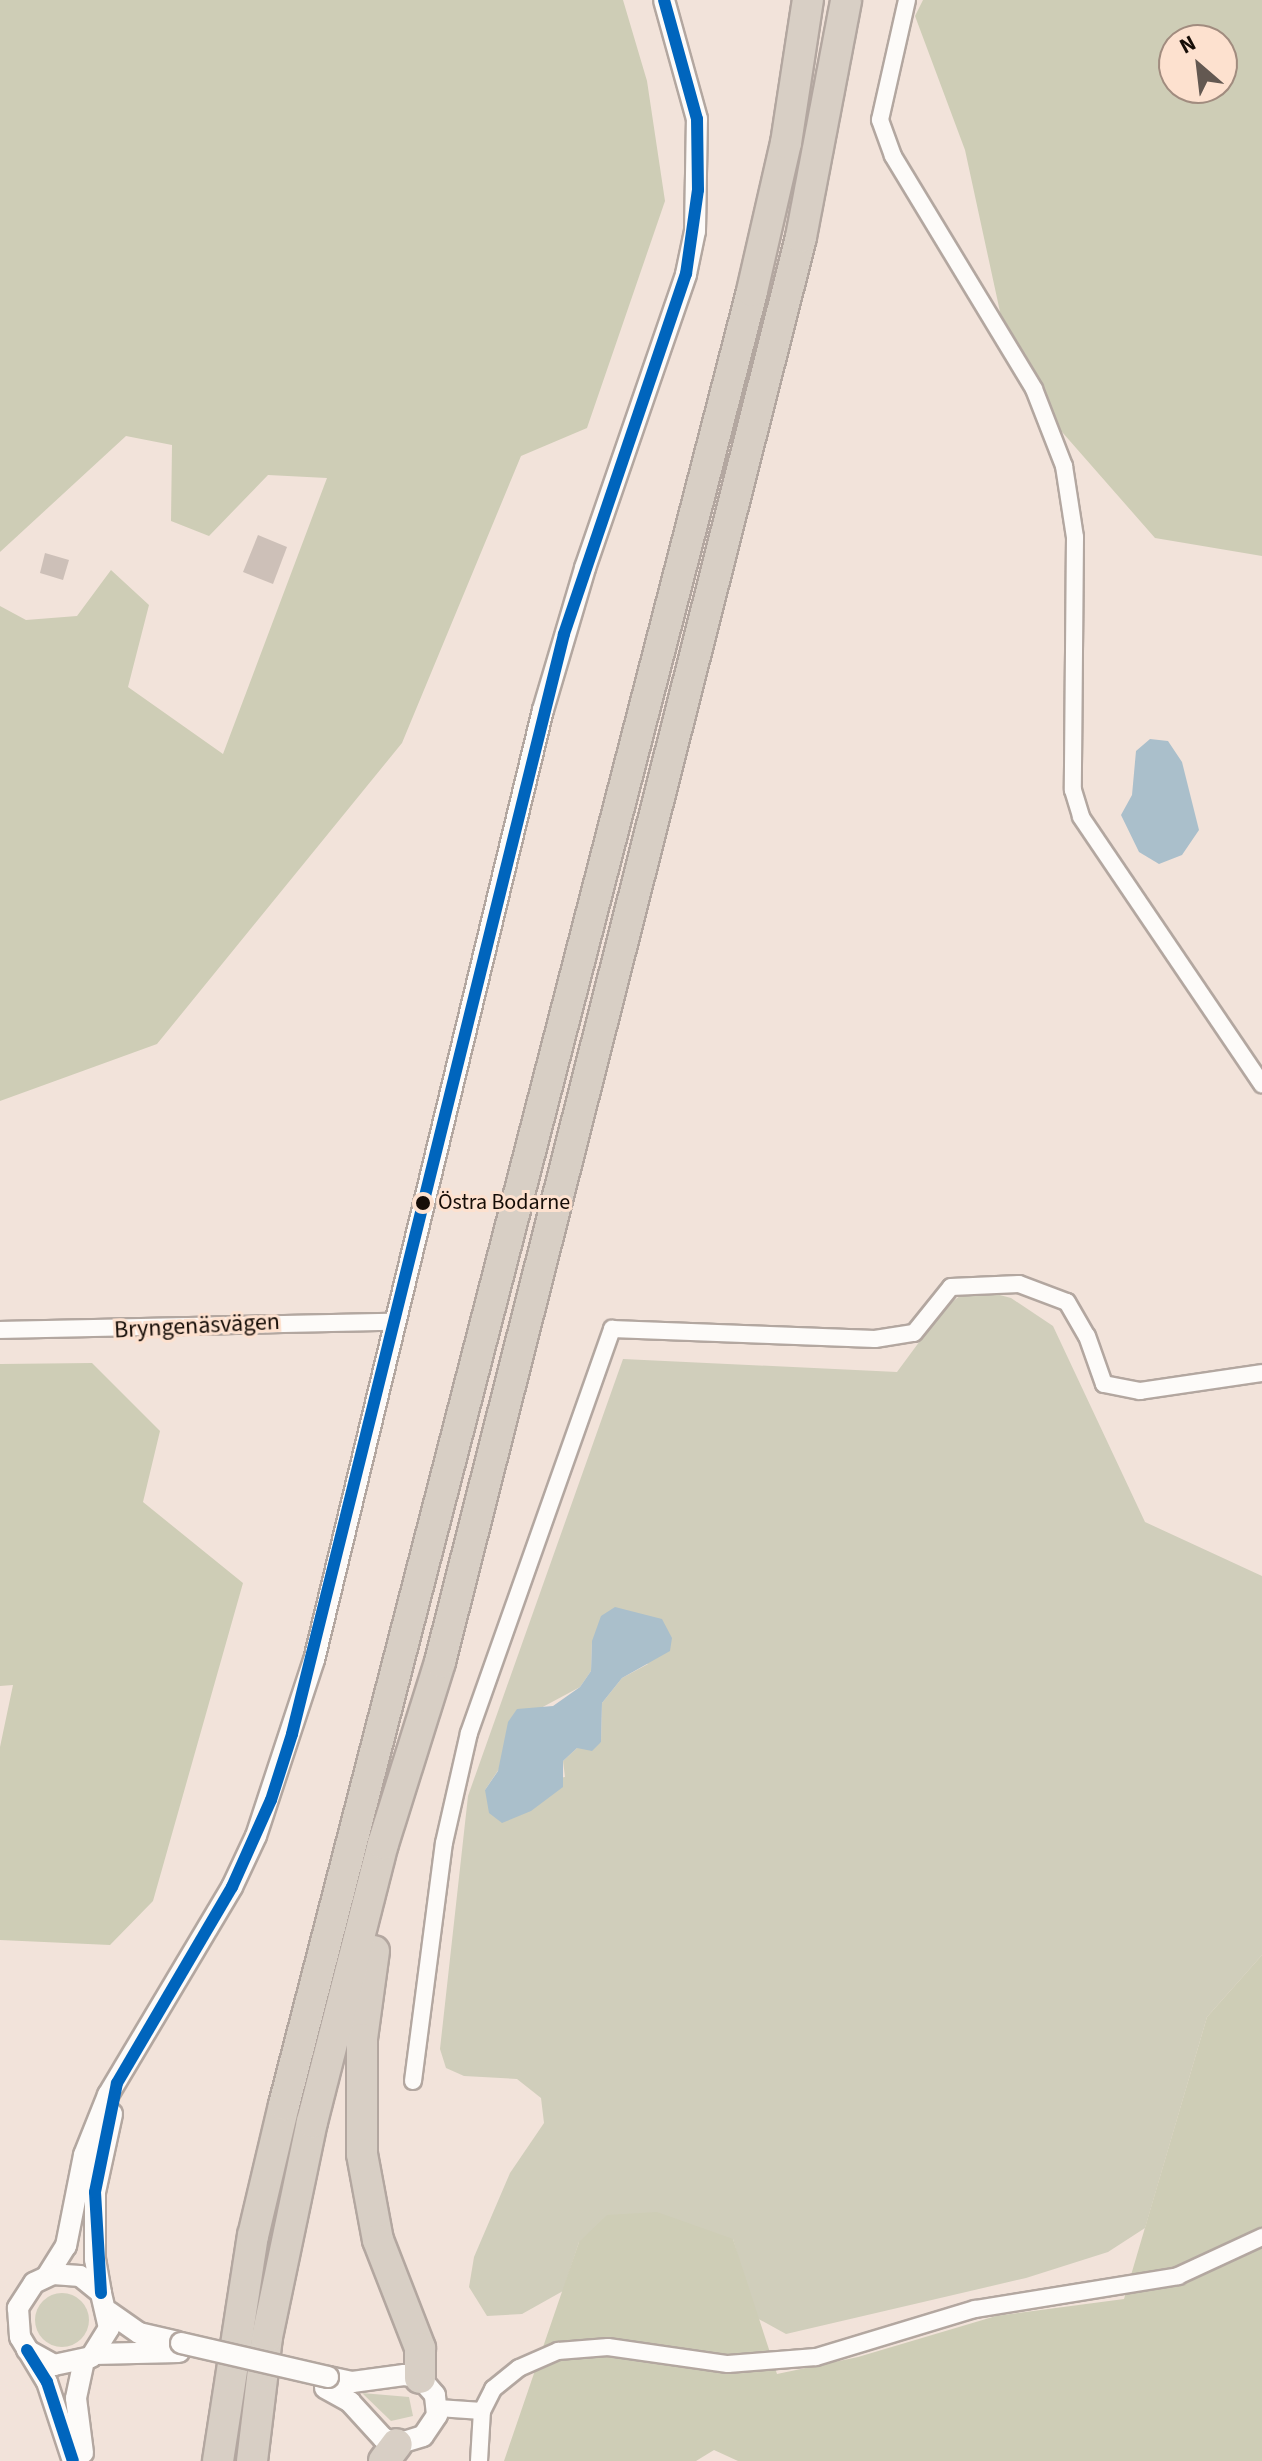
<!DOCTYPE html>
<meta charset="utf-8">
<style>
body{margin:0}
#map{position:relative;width:1262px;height:2461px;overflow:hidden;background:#f2e3da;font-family:"Source Sans 3",sans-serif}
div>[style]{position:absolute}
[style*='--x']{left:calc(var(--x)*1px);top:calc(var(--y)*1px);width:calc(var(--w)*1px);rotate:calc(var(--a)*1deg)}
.green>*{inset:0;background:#d0cebb}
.round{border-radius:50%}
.forest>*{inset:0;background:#cecdb6}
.water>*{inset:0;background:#aabfcb}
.building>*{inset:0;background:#cdc0b8}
.roads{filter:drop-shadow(2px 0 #b3a7a0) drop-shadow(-2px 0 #b3a7a0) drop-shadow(0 2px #b3a7a0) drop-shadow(0 -2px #b3a7a0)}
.minor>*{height:16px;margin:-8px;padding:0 8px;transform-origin:8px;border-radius:8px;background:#fdfbf9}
.tertiary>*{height:20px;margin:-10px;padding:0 10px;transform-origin:10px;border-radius:10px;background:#fdfbf9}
.motorway>*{height:30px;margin:-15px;padding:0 15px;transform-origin:15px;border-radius:15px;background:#d8cfc5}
.bridges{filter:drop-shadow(2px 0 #b3a7a0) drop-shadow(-2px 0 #b3a7a0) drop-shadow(0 2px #b3a7a0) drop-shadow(0 -2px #b3a7a0)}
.tertiary-bridge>*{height:20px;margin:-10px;padding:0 10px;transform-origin:10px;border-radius:10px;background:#fdfbf9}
.bus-1>*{height:12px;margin:-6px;padding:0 6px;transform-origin:6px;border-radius:6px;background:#0065bd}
.dots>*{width:22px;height:22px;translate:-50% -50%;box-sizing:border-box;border:4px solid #fde1cf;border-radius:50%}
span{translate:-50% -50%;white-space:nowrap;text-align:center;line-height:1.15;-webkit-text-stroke:6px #fde1cf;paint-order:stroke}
.bus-label{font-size:22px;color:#160d07}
.left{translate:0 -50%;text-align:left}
.street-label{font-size:24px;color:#160d07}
.north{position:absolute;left:1158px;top:24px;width:80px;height:80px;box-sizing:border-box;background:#fde1cf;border:2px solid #a18c7f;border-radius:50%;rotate:332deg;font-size:22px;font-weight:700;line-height:32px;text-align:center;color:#160d07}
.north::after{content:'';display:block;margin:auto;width:28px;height:36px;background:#635851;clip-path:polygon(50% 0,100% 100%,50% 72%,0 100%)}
</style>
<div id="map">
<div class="green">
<div style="clip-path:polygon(evenodd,981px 1290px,1011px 1298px,1053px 1326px,1145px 1522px,1262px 1576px,1262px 1955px,1207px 2017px,1145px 2228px,1108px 2252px,1026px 2278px,786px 2334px,755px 2317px,733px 2239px,579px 2242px,563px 2291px,522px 2314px,487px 2316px,469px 2287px,474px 2257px,510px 2173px,544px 2123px,541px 2098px,517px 2079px,464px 2076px,446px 2068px,440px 2049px,468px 1796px,623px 1359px,897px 1372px,945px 1307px,964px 1293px,981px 1290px,592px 1641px,648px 1664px,622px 1678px,602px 1703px,601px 1742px,577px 1748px,563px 1761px,565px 1777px,485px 1790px,539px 1709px,580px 1687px,591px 1671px,592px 1641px)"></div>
<div class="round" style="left:35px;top:2293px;width:54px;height:54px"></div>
<div style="clip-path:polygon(362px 2393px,409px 2397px,413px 2416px,391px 2421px)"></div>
</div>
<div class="forest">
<div style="clip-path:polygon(0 0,623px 0,647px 81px,665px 201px,587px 428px,521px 456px,402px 743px,157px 1044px,0 1101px,0 606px,26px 620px,77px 616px,111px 570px,149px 605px,128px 687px,223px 754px,327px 478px,268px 475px,209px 536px,171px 521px,172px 445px,126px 436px,0 552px)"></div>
<div style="clip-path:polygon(evenodd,923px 0,1262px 0,1262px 556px,1155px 538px,1041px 408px,1010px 358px,965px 150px,915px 16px,923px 0,1174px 40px,1222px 40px,1222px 88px,1174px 88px,1174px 40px)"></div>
<div style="clip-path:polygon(92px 1363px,160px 1431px,143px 1502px,243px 1583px,153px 1901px,110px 1945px,0 1940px,0 1747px,13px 1685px,0 1686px,0 1364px)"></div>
<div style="clip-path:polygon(1262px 1955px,1262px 2461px,738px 2461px,714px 2450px,696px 2461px,504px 2461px,579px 2242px,607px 2215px,657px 2212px,733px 2239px,777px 2374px,858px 2357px,996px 2316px,1124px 2299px,1207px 2017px)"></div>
</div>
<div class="water">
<div style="clip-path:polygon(1150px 739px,1168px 741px,1182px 762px,1199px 830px,1182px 855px,1159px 864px,1139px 852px,1121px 815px,1132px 795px,1136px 751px)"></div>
<div style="clip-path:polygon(615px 1607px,662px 1619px,672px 1638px,670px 1651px,622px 1678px,602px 1703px,601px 1742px,592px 1751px,577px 1748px,563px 1761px,563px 1787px,531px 1811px,502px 1823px,489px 1813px,485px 1790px,498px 1771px,508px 1722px,517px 1709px,553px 1706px,580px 1687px,591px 1671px,592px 1641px,601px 1616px)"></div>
</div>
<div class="building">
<div style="clip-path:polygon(258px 535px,287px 547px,273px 584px,243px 572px)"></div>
<div style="clip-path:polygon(45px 553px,69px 560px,63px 580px,40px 573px)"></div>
</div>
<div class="roads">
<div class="minor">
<div style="--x:907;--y:0;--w:123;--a:102.7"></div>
<div style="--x:880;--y:120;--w:38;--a:70"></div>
<div style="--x:893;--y:156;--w:272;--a:58.8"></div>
<div style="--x:1034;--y:389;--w:83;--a:68.7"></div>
<div style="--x:1064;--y:466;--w:72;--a:81.2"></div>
<div style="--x:1075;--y:537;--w:253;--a:90.5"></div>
<div style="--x:1073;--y:790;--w:28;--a:73"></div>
<div style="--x:1081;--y:817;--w:323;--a:55.9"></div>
<div style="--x:0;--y:1330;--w:395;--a:-1.2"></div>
<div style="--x:413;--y:2081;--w:240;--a:-82.6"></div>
<div style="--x:444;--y:1843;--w:113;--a:-77.2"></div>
<div style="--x:469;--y:1733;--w:429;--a:-70.5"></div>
<div style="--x:612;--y:1329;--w:263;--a:2.2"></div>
<div style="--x:875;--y:1339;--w:39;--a:-9"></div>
<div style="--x:914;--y:1333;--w:59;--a:-51.2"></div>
<div style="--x:951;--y:1287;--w:68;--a:-2.5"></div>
<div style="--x:1019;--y:1284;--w:51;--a:20.6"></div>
<div style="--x:1067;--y:1302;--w:39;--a:60"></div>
<div style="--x:1087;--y:1336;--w:51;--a:70.5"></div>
<div style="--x:1104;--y:1384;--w:37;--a:11"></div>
<div style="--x:1140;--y:1391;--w:123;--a:-8.4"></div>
<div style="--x:438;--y:2408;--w:44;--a:3.9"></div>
<div style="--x:482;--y:2411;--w:25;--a:-63"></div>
<div style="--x:493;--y:2389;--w:33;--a:-39"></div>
<div style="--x:519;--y:2368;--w:43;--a:-23.6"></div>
<div style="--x:558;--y:2351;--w:50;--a:-4.6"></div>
<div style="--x:608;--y:2347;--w:121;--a:8.1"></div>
<div style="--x:728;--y:2364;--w:88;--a:-4.5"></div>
<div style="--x:816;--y:2357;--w:166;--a:-16.8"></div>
<div style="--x:975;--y:2309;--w:206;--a:-9.2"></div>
<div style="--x:1178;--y:2276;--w:93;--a:-24.9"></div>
<div style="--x:479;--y:2461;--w:50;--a:-86.6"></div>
</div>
<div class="tertiary">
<div style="--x:47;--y:2276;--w:36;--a:-58"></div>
<div style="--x:66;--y:2246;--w:93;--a:-78.8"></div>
<div style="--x:84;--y:2155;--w:65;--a:-68.2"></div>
<div style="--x:108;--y:2095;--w:242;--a:-59.2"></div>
<div style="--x:232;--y:1887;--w:56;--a:-64.8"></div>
<div style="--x:256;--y:1836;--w:185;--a:-71.8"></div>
<div style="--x:314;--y:1660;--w:977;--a:-76.45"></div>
<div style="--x:543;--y:710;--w:148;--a:-73.5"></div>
<div style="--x:585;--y:568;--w:311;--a:-71"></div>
<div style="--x:686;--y:274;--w:44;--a:-78.2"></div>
<div style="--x:695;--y:231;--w:112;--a:-89"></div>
<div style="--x:697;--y:119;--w:123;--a:-105.5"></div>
<div style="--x:101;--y:2293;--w:35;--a:-100"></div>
<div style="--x:95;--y:2259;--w:67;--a:-90"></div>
<div style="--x:95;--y:2192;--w:80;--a:-77.7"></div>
<div style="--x:109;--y:2312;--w:37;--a:35"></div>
<div style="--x:139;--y:2333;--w:39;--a:13"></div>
<div style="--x:27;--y:2350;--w:31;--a:29"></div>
<div style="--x:54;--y:2365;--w:38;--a:-12"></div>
<div style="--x:91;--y:2357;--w:34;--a:-58"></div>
<div style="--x:109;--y:2328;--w:36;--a:-103"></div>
<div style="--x:101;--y:2293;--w:27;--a:-141"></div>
<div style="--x:80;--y:2276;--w:27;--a:-176"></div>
<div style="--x:53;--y:2274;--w:21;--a:155"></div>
<div style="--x:34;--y:2283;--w:30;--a:123"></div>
<div style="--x:18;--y:2308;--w:29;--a:86"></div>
<div style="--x:20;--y:2337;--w:52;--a:59"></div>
<div style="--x:47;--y:2382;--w:83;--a:71.8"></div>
<div style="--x:94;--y:2354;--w:85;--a:-1.3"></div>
<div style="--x:325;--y:2388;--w:29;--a:29"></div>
<div style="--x:350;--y:2402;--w:49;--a:47.5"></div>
<div style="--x:383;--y:2438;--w:15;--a:23"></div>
<div style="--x:397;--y:2444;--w:27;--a:-17"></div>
<div style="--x:423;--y:2436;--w:25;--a:-56"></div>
<div style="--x:437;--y:2415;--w:20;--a:-96"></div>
<div style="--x:435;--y:2395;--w:23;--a:-131"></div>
<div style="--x:420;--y:2378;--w:16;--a:-169"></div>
<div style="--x:404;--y:2375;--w:52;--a:172.3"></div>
<div style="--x:352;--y:2382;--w:25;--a:-168"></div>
<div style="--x:83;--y:2453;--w:55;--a:-97.3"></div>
<div style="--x:76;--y:2398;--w:38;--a:-78"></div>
</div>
<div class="motorway">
<div style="--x:374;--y:1951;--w:89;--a:97.8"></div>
<div style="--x:362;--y:2039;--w:115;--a:90"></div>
<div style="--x:362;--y:2154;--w:87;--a:79.5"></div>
<div style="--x:378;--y:2240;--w:116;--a:68.7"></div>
<div style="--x:420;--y:2348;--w:30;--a:90"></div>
<div style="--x:218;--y:2461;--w:228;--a:-81.2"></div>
<div style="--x:253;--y:2236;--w:135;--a:-76.7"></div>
<div style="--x:284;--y:2105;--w:1873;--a:-75.53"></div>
<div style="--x:752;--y:291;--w:152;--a:-77.1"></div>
<div style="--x:786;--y:143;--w:145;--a:-81.3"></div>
<div style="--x:252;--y:2461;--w:125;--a:-83.1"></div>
<div style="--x:267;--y:2337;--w:220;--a:-78.2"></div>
<div style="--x:312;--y:2122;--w:287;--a:-75.7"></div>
<div style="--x:383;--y:1844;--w:191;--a:-72.6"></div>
<div style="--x:440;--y:1662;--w:1470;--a:-75.78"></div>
<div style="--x:801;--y:237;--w:241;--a:-79.2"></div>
<div style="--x:384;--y:2461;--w:21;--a:-53"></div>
</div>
</div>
<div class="bridges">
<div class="tertiary-bridge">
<div style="--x:181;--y:2343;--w:151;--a:13"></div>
</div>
</div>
<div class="bus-1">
<div style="--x:101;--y:2293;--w:101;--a:-93.4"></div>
<div style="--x:95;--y:2192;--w:111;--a:-78.6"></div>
<div style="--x:117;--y:2083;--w:227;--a:-59.6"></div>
<div style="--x:232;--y:1887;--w:95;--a:-65.9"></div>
<div style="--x:271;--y:1800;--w:69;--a:-72.3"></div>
<div style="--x:292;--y:1734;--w:1133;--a:-76.11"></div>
<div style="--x:564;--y:634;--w:380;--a:-71.3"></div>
<div style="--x:686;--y:274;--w:85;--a:-81.9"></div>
<div style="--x:698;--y:190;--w:71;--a:-90.8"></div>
<div style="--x:697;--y:119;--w:123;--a:-105.5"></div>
<div style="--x:27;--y:2350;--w:38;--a:58"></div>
<div style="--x:47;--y:2382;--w:83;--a:71.8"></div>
</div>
<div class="dots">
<div style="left:423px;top:1203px;background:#160d07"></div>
</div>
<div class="bus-label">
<span class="left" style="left:438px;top:1203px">Östra Bodarne</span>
</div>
<div class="street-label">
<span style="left:197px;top:1326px;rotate:-3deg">Bryngenäsvägen</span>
</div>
<div class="north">N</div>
</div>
